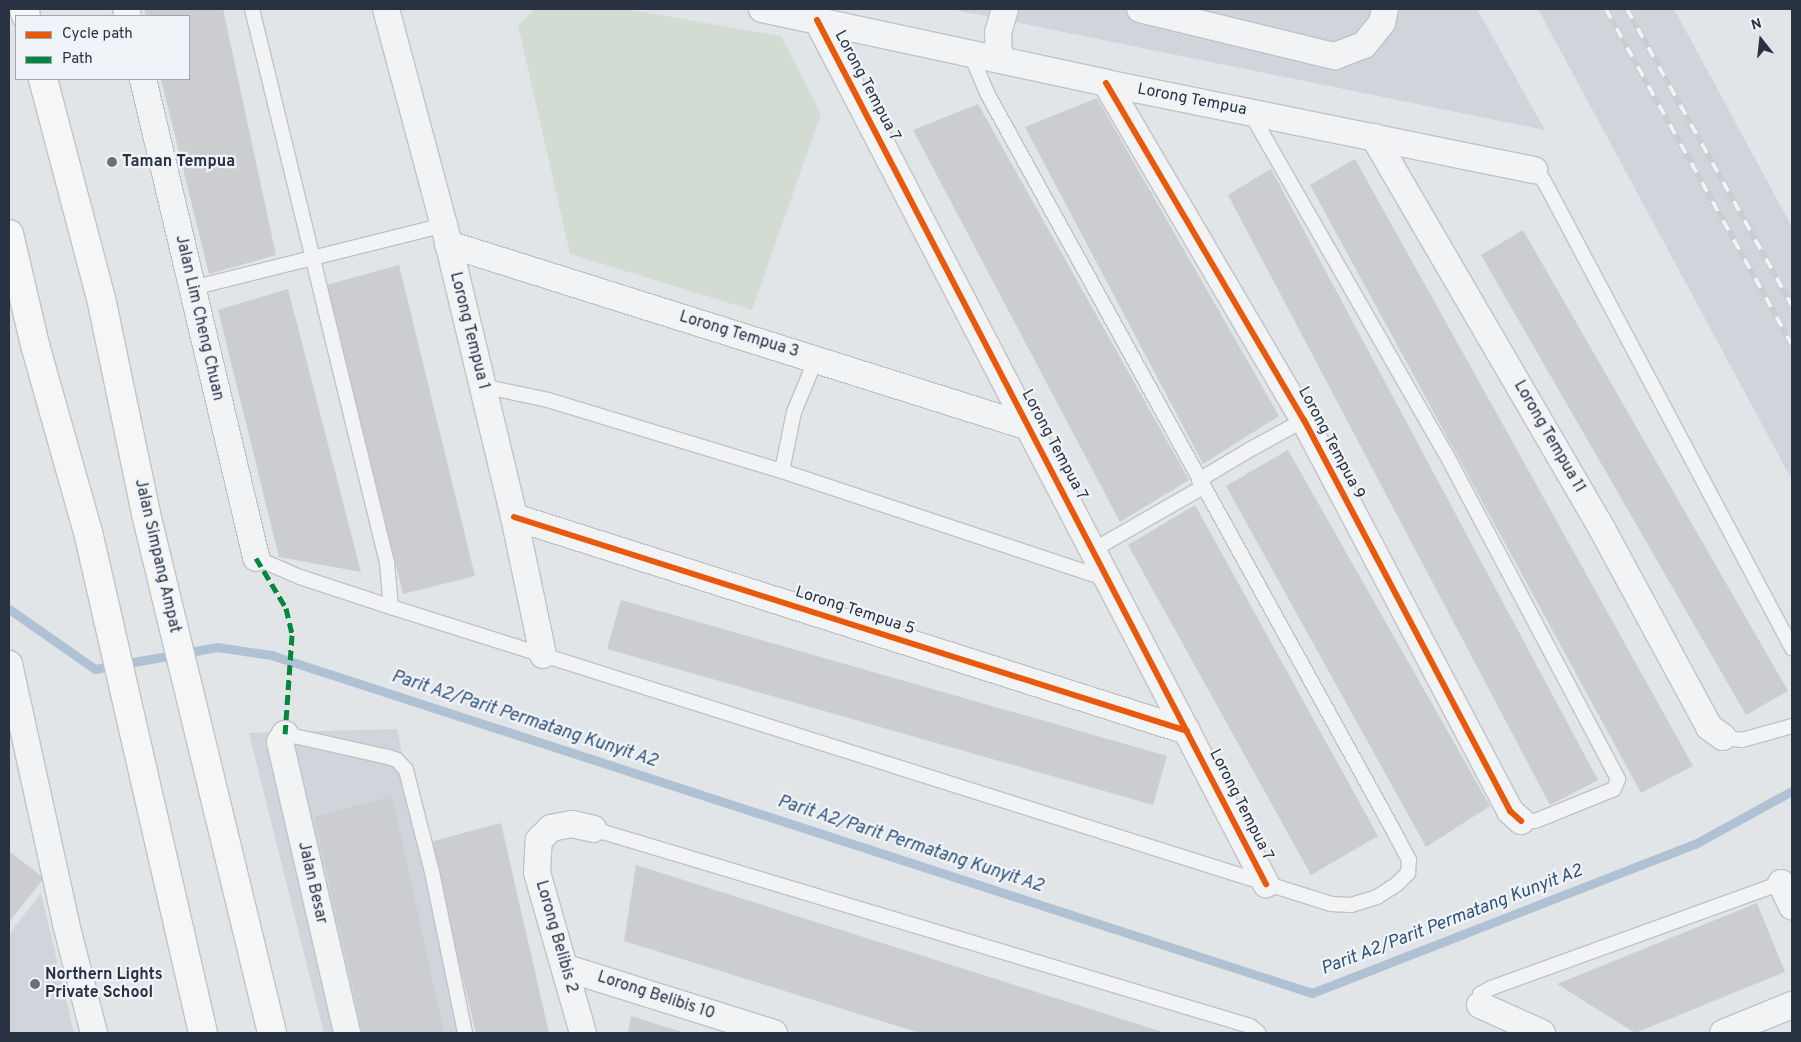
<!DOCTYPE html>
<style>
body{margin:0}
#map{position:relative;width:1801px;height:1042px;overflow:hidden;background:#e2e5e8;font-family:Overpass,sans-serif}
div>[style]{position:absolute}
[style*='--x']{left:calc(var(--x)*1px);top:calc(var(--y)*1px);width:calc(var(--w)*1px);rotate:calc(var(--a)*1deg)}
.built>*{inset:0;background:#d0d5db}
.green>*{inset:0;background:#d3dcd3}
.stream>*{height:9px;margin:-4.5px;padding:0 4.5px;transform-origin:4.5px;border-radius:4.5px;background:#afc2d4}
.building>*{inset:0;background:#cbcdd0}
.roads{filter:drop-shadow(1px 0 #c0c3c6) drop-shadow(-1px 0 #c0c3c6) drop-shadow(0 1px #c0c3c6) drop-shadow(0 -1px #c0c3c6)}
.service>*{height:14px;margin:-7px;padding:0 7px;transform-origin:7px;border-radius:7px;background:#f2f3f4}
.minor>*{height:26px;margin:-13px;padding:0 13px;transform-origin:13px;border-radius:13px;background:#f2f3f4}
.trunk>*{height:28px;margin:-14px;padding:0 14px;transform-origin:14px;border-radius:14px;background:#f6f6f7}
.rail>*{height:5.5px;margin-top:-2.75px;transform-origin:0;background:repeating-linear-gradient(90deg,#f0f3f7 0 11px,#cbcdcf 0 22px);box-sizing:border-box;border-block:1px solid #cbcdcf}
.quiet>*{height:5px;margin-top:-2.5px;transform-origin:0;background:repeating-linear-gradient(90deg,#00873e 0 10px,transparent 0 15px)}
.cycleway>*{height:6px;margin:-3px;padding:0 3px;transform-origin:3px;border-radius:3px;background:#e8590c}
.dots>*{width:14px;height:14px;translate:-50% -50%;box-sizing:border-box;border:2px solid #f0f3f7;border-radius:50%}
span{translate:-50% -50%;white-space:nowrap;text-align:center;line-height:1.15;-webkit-text-stroke:4.5px #f0f3f7;paint-order:stroke}
.street-label{font-size:16px;color:#283243}
.poi-label{font-size:16px;color:#283243;font-weight:700}
.left{translate:0 -50%;text-align:left}
.water-label{font-size:18px;color:#2f5279;font-style:italic}
.frame{position:absolute;inset:0;border:10px solid #283243;pointer-events:none}
.legend{position:absolute;left:15px;top:15px;width:175px;height:65px;box-sizing:border-box;background:#f0f3f7;border:1px solid #a0a6af;margin:0;padding:6px 9px;list-style:none;font-size:15px;color:#283243}
.legend li{display:flex;align-items:center;gap:10px;height:25px}
.legend b{width:25px;border:1px solid #a0a6af}
.north{position:absolute;left:1736px;top:15px;width:50px;height:50px;-webkit-text-stroke:4px #f0f3f7;paint-order:stroke;rotate:344deg;font-size:14px;font-weight:700;line-height:20px;text-align:center;color:#283243}
.north::after{content:'';display:block;margin:auto;width:18px;height:22px;background:#283243;clip-path:polygon(50% 0,100% 100%,50% 72%,0 100%)}
</style>
<div id="map">
<div class="built">
<div style="clip-path:polygon(951px 9px,1477px 9px,1545px 130px)"></div>
<div style="clip-path:polygon(1538px 9px,1674px 9px,1792px 227px,1792px 480px)"></div>
<div style="clip-path:polygon(397px 729px,458px 1033px,324px 1033px,249px 733px)"></div>
<div style="clip-path:polygon(41px 893px,74px 1033px,9px 1033px,9px 934px)"></div>
</div>
<div class="green">
<div style="clip-path:polygon(535px 9px,625px 9px,781px 36px,821px 114px,752px 310px,570px 254px,518px 25px)"></div>
</div>
<div class="stream">
<div style="--x:9;--y:609;--w:105;--a:34.9"></div>
<div style="--x:95;--y:669;--w:124;--a:-10.2"></div>
<div style="--x:217;--y:647;--w:55;--a:8.4"></div>
<div style="--x:271;--y:655;--w:1094;--a:17.99"></div>
<div style="--x:1312;--y:993;--w:411;--a:-21.3"></div>
<div style="--x:1695;--y:844;--w:111;--a:-28.7"></div>
</div>
<div class="building">
<div style="clip-path:polygon(144px 9px,223px 9px,276px 255px,209px 274px,161px 79px,189px 79px,189px 16px,146px 16px)"></div>
<div style="clip-path:polygon(1097px 98px,1279px 416px,1203px 464px,1025px 127px)"></div>
<div style="clip-path:polygon(978px 104px,1189px 480px,1120px 522px,913px 130px)"></div>
<div style="clip-path:polygon(1355px 159px,1693px 766px,1641px 793px,1310px 185px)"></div>
<div style="clip-path:polygon(1271px 169px,1598px 780px,1550px 805px,1228px 195px)"></div>
<div style="clip-path:polygon(1523px 230px,1788px 691px,1746px 715px,1481px 255px)"></div>
<div style="clip-path:polygon(399px 265px,475px 576px,403px 594px,326px 285px)"></div>
<div style="clip-path:polygon(288px 289px,361px 572px,279px 557px,218px 310px)"></div>
<div style="clip-path:polygon(1288px 450px,1490px 806px,1426px 847px,1226px 486px)"></div>
<div style="clip-path:polygon(1195px 505px,1378px 836px,1311px 875px,1128px 545px)"></div>
<div style="clip-path:polygon(621px 600px,1167px 756px,1153px 805px,607px 649px)"></div>
<div style="clip-path:polygon(392px 796px,444px 1033px,363px 1033px,314px 817px)"></div>
<div style="clip-path:polygon(501px 823px,549px 1033px,476px 1033px,430px 842px)"></div>
<div style="clip-path:polygon(9px 851px,44px 878px,9px 922px)"></div>
<div style="clip-path:polygon(636px 865px,1166px 1033px,920px 1033px,624px 941px)"></div>
<div style="clip-path:polygon(1757px 903px,1785px 972px,1635px 1033px,1557px 984px)"></div>
<div style="clip-path:polygon(631px 1016px,685px 1033px,628px 1033px)"></div>
</div>
<div class="roads">
<div class="service">
<div style="--x:252;--y:9;--w:570;--a:76.3"></div>
<div style="--x:387;--y:563;--w:44;--a:84.8"></div>
<div style="--x:1250;--y:112;--w:394;--a:60.2"></div>
<div style="--x:1446;--y:454;--w:368;--a:62.1"></div>
<div style="--x:1618;--y:779;--w:11;--a:112"></div>
<div style="--x:1614;--y:789;--w:85;--a:157.9"></div>
<div style="--x:1535;--y:821;--w:14;--a:180"></div>
<div style="--x:1534;--y:170;--w:15;--a:48"></div>
<div style="--x:1544;--y:181;--w:529;--a:62.03"></div>
<div style="--x:192;--y:288;--w:260;--a:-14"></div>
<div style="--x:482;--y:386;--w:67;--a:12"></div>
<div style="--x:548;--y:400;--w:245;--a:16.9"></div>
<div style="--x:782;--y:471;--w:342;--a:18.4"></div>
<div style="--x:782;--y:471;--w:60;--a:-78.5"></div>
<div style="--x:794;--y:412;--w:57;--a:-67.5"></div>
<div style="--x:1199;--y:480;--w:58;--a:-31"></div>
<div style="--x:1249;--y:450;--w:63;--a:-28.6"></div>
<div style="--x:1093;--y:550;--w:127;--a:-29.8"></div>
<div style="--x:256;--y:558;--w:48;--a:23.4"></div>
<div style="--x:300;--y:577;--w:96;--a:18.2"></div>
<div style="--x:391;--y:607;--w:986;--a:17.53"></div>
<div style="--x:1331;--y:904;--w:20;--a:3"></div>
<div style="--x:1351;--y:905;--w:27;--a:-17"></div>
<div style="--x:1377;--y:897;--w:24;--a:-33"></div>
<div style="--x:1397;--y:884;--w:16;--a:-45"></div>
<div style="--x:1408;--y:873;--w:13;--a:-86"></div>
<div style="--x:1409;--y:860;--w:26;--a:-118"></div>
<div style="--x:1397;--y:837;--w:847;--a:-118.86"></div>
<div style="--x:988;--y:95;--w:46;--a:-113.2"></div>
<div style="--x:285;--y:734;--w:106;--a:12.6"></div>
<div style="--x:388;--y:757;--w:9;--a:18"></div>
<div style="--x:397;--y:760;--w:13;--a:48"></div>
<div style="--x:406;--y:770;--w:105;--a:75.7"></div>
<div style="--x:432;--y:872;--w:164;--a:78.4"></div>
<div style="--x:1723;--y:737;--w:19;--a:9"></div>
<div style="--x:1742;--y:740;--w:52;--a:-15.6"></div>
<div style="--x:593;--y:829;--w:686;--a:16.69"></div>
<div style="--x:1250;--y:1026;--w:11;--a:38"></div>
<div style="--x:1480;--y:1005;--w:11;--a:-90"></div>
<div style="--x:1480;--y:994;--w:13;--a:-29"></div>
<div style="--x:1491;--y:988;--w:314;--a:-19.9"></div>
</div>
<div class="minor">
<div style="--x:126;--y:9;--w:7;--a:74"></div>
<div style="--x:386;--y:9;--w:224;--a:75"></div>
<div style="--x:444;--y:225;--w:300;--a:76.5"></div>
<div style="--x:514;--y:517;--w:141;--a:78.1"></div>
<div style="--x:762;--y:9;--w:352;--a:12.1"></div>
<div style="--x:1106;--y:83;--w:437;--a:11.5"></div>
<div style="--x:1140;--y:9;--w:201;--a:13.6"></div>
<div style="--x:1335;--y:56;--w:31;--a:-21"></div>
<div style="--x:1364;--y:45;--w:28;--a:-51"></div>
<div style="--x:1382;--y:23;--w:14;--a:-78"></div>
<div style="--x:817;--y:20;--w:974;--a:62.54"></div>
<div style="--x:999;--y:58;--w:25;--a:-92"></div>
<div style="--x:998;--y:33;--w:25;--a:-74"></div>
<div style="--x:143;--y:79;--w:492;--a:76.7"></div>
<div style="--x:1106;--y:83;--w:391;--a:59.6"></div>
<div style="--x:1304;--y:420;--w:442;--a:62.2"></div>
<div style="--x:1510;--y:811;--w:15;--a:42"></div>
<div style="--x:1374;--y:137;--w:451;--a:59.8"></div>
<div style="--x:1601;--y:527;--w:227;--a:61.6"></div>
<div style="--x:1709;--y:727;--w:17;--a:36"></div>
<div style="--x:448;--y:244;--w:609;--a:17.48"></div>
<div style="--x:514;--y:517;--w:706;--a:17.64"></div>
<div style="--x:9;--y:664;--w:266;--a:77.6"></div>
<div style="--x:66;--y:924;--w:113;--a:75.6"></div>
<div style="--x:285;--y:734;--w:9;--a:122"></div>
<div style="--x:280;--y:742;--w:299;--a:77"></div>
<div style="--x:1781;--y:883;--w:26;--a:65"></div>
<div style="--x:566;--y:968;--w:218;--a:17.4"></div>
<div style="--x:1480;--y:1005;--w:68;--a:24.3"></div>
<div style="--x:583;--y:1033;--w:166;--a:-106"></div>
<div style="--x:537;--y:873;--w:33;--a:-87"></div>
<div style="--x:539;--y:840;--w:17;--a:-45"></div>
<div style="--x:551;--y:828;--w:21;--a:-11"></div>
<div style="--x:572;--y:824;--w:22;--a:13"></div>
<div style="--x:1723;--y:1033;--w:74;--a:-22.1"></div>
</div>
<div class="trunk">
<div style="--x:24;--y:9;--w:7;--a:74"></div>
<div style="--x:43;--y:79;--w:227;--a:75.2"></div>
<div style="--x:101;--y:298;--w:221;--a:78.2"></div>
<div style="--x:146;--y:514;--w:534;--a:76.35"></div>
<div style="--x:9;--y:234;--w:114;--a:76.8"></div>
<div style="--x:35;--y:345;--w:194;--a:74.2"></div>
<div style="--x:88;--y:532;--w:514;--a:77.07"></div>
</div>
</div>
<div class="rail">
<div style="--x:1606;--y:9;--w:383;--a:61"></div>
<div style="--x:1627;--y:9;--w:339;--a:60.9"></div>
</div>
<div class="quiet">
<div style="--x:256;--y:558;--w:58;--a:59"></div>
<div style="--x:286;--y:608;--w:28;--a:77"></div>
<div style="--x:292;--y:635;--w:99;--a:94"></div>
</div>
<div class="cycleway">
<div style="--x:817;--y:20;--w:974;--a:62.54"></div>
<div style="--x:1106;--y:83;--w:391;--a:59.6"></div>
<div style="--x:1304;--y:420;--w:442;--a:62.2"></div>
<div style="--x:1510;--y:811;--w:15;--a:42"></div>
<div style="--x:514;--y:517;--w:706;--a:17.64"></div>
</div>
<div class="dots">
<div style="left:112px;top:162px;background:#69717d"></div>
<div style="left:35px;top:984px;background:#69717d"></div>
</div>
<div class="street-label">
<span style="left:867px;top:86px;rotate:62deg">Lorong Tempua 7</span>
<span style="left:1192px;top:100px;rotate:11deg">Lorong Tempua</span>
<span style="left:199px;top:318px;rotate:77deg">Jalan Lim Cheng Chuan</span>
<span style="left:469px;top:331px;rotate:76deg">Lorong Tempua 1</span>
<span style="left:739px;top:335px;rotate:17deg">Lorong Tempua 3</span>
<span style="left:1549px;top:437px;rotate:60deg">Lorong Tempua 11</span>
<span style="left:1331px;top:443px;rotate:62deg">Lorong Tempua 9</span>
<span style="left:1054px;top:445px;rotate:62deg">Lorong Tempua 7</span>
<span style="left:157px;top:556px;rotate:77deg">Jalan Simpang Ampat</span>
<span style="left:855px;top:611px;rotate:18deg">Lorong Tempua 5</span>
<span style="left:1241px;top:805px;rotate:63deg">Lorong Tempua 7</span>
<span style="left:312px;top:883px;rotate:77deg">Jalan Besar</span>
<span style="left:556px;top:937px;rotate:74deg">Lorong Belibis 2</span>
<span style="left:656px;top:996px;rotate:18deg">Lorong Belibis 10</span>
</div>
<div class="poi-label">
<span class="left" style="left:122px;top:162px">Taman Tempua</span>
<span class="left" style="left:45px;top:984px">Northern Lights<br>Private School</span>
</div>
<div class="water-label">
<span style="left:524px;top:720px;rotate:18deg">Parit A2/Parit Permatang Kunyit A2</span>
<span style="left:910px;top:845px;rotate:18deg">Parit A2/Parit Permatang Kunyit A2</span>
<span style="left:1452px;top:921px;rotate:-21deg">Parit A2/Parit Permatang Kunyit A2</span>
</div>
<div class="frame"></div>
<ul class="legend">
<li><b style="height:6px;background:#e8590c"></b>Cycle path</li>
<li><b style="height:6px;background:#00873e"></b>Path</li>
</ul>
<div class="north">N</div>
</div>
